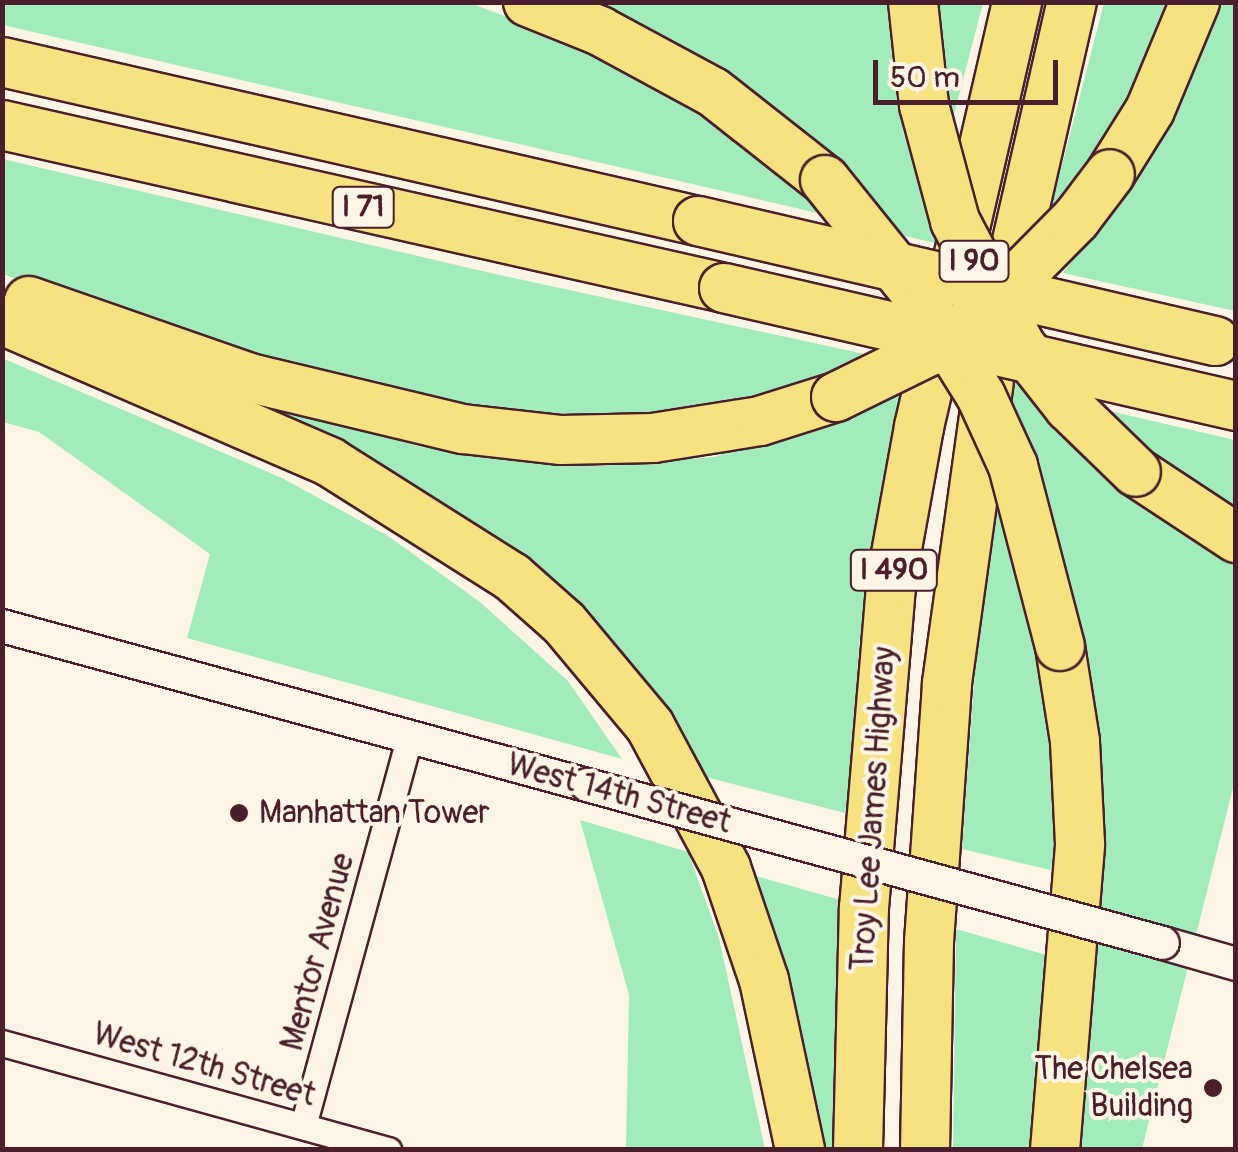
<!DOCTYPE html>
<style>
body{margin:0}
#map{position:relative;width:1238px;height:1152px;overflow:hidden;background:#fcf5e5;font-family:Pangolin,sans-serif}
div>[style]{position:absolute}
[style*='--x']{left:calc(var(--x)*1px);top:calc(var(--y)*1px);width:calc(var(--w)*1px);rotate:calc(var(--a)*1deg)}
.green>*{inset:0;background:#a2ecbb}
.roads{filter:drop-shadow(2px 0 #4a1f2b) drop-shadow(-2px 0 #4a1f2b) drop-shadow(0 2px #4a1f2b) drop-shadow(0 -2px #4a1f2b)}
.minor>*{height:25px;margin:-12.5px;padding:0 12.5px;transform-origin:12.5px;border-radius:12.5px;background:#fcf5e5}
.tertiary>*{height:32px;margin:-16px;padding:0 16px;transform-origin:16px;border-radius:16px;background:#fcf5e5}
.motorway>*{height:48px;margin:-24px;padding:0 24px;transform-origin:24px;border-radius:24px;background:#f7e281}
.bridges{filter:drop-shadow(2px 0 #4a1f2b) drop-shadow(-2px 0 #4a1f2b) drop-shadow(0 2px #4a1f2b) drop-shadow(0 -2px #4a1f2b)}
.tertiary-bridge>*{height:32px;margin:-16px;padding:0 16px;transform-origin:16px;border-radius:16px;background:#fcf5e5}
.motorway-bridge>*{height:48px;margin:-24px;padding:0 24px;transform-origin:24px;border-radius:24px;background:#f7e281}
.dots>*{width:28px;height:28px;translate:-50% -50%;box-sizing:border-box;border:5px solid #fcf5e5;border-radius:50%}
span{translate:-50% -50%;white-space:nowrap;text-align:center;line-height:1.15;-webkit-text-stroke:8px #fcf5e5;paint-order:stroke}
.shield-label span{padding:2px 8px;background:#fcf5e5;border:2px solid;border-radius:8px;-webkit-text-stroke-width:0}
.shield-label{font-size:30px;color:#4a1f2b;font-weight:700}
.street-label{font-size:32px;color:#4a1f2b}
.poi-label{font-size:32px;color:#4a1f2b}
.left{translate:0 -50%;text-align:left}
.right{translate:-100% -50%;text-align:right}
.frame{position:absolute;inset:0;border:5px solid #4a1f2b;pointer-events:none}
.scale{position:absolute;left:873px;top:60px;width:185px;height:45px;box-sizing:border-box;border:5px solid #4a1f2b;border-top:0;padding-left:12px;font-size:30px;line-height:35px;white-space:nowrap;color:#4a1f2b;-webkit-text-stroke:8px #fcf5e5;paint-order:stroke}
</style>
<div id="map">
<div class="green">
<div style="clip-path:polygon(3px 2px,470px 3px,592px 49px,658px 83px,743px 139px,835px 217px,3px 25px)"></div>
<div style="clip-path:polygon(597px 3px,890px 3px,903px 131px,939px 244px,905px 236px,792px 120px,717px 65px)"></div>
<div style="clip-path:polygon(929px 3px,983px 3px,948px 138px)"></div>
<div style="clip-path:polygon(1104px 3px,1178px 3px,1147px 80px,1047px 223px)"></div>
<div style="clip-path:polygon(1218px 3px,1235px 3px,1235px 311px,1063px 273px,1163px 138px)"></div>
<div style="clip-path:polygon(3px 159px,495px 274px,874px 356px,823px 388px,630px 424px,482px 417px,159px 331px,3px 274px)"></div>
<div style="clip-path:polygon(995px 346px,1235px 538px,1235px 780px,1142px 1149px,1055px 1149px,1080px 844px)"></div>
<div style="clip-path:polygon(2px 358px,282px 478px,388px 536px,480px 602px,568px 681px,622px 759px,187px 638px,210px 554px,39px 432px,3px 422px)"></div>
<div style="clip-path:polygon(901px 395px,859px 643px,849px 814px,702px 776px,662px 708px,282px 424px,284px 409px,421px 447px,598px 466px,714px 457px)"></div>
<div style="clip-path:polygon(1101px 409px,1235px 440px,1235px 519px,1168px 472px)"></div>
<div style="clip-path:polygon(998px 492px,1047px 680px,1063px 873px,962px 849px,975px 669px)"></div>
<div style="clip-path:polygon(580px 820px,688px 852px,719px 938px,765px 1149px,626px 1149px,629px 995px)"></div>
<div style="clip-path:polygon(738px 871px,844px 901px,843px 1149px,818px 1149px)"></div>
<div style="clip-path:polygon(956px 929px,1057px 958px,1036px 1149px,953px 1150px)"></div>
</div>
<div class="roads">
<div class="minor">
<div style="--x:2;--y:1043;--w:401;--a:15.5"></div>
<div style="--x:303;--y:1126;--w:404;--a:-74.7"></div>
</div>
<div class="tertiary">
<div style="--x:2;--y:626;--w:606;--a:15.21"></div>
<div style="--x:1163;--y:943;--w:76;--a:16"></div>
</div>
<div class="motorway">
<div style="--x:528;--y:2;--w:78;--a:21.9"></div>
<div style="--x:600;--y:31;--w:128;--a:28.4"></div>
<div style="--x:713;--y:92;--w:142;--a:38.2"></div>
<div style="--x:2;--y:62;--w:714;--a:12.87"></div>
<div style="--x:2;--y:125;--w:740;--a:12.72"></div>
<div style="--x:1110;--y:174;--w:75;--a:-58"></div>
<div style="--x:1150;--y:110;--w:117;--a:-67.4"></div>
<div style="--x:29;--y:301;--w:234;--a:19.2"></div>
<div style="--x:250;--y:378;--w:219;--a:13.5"></div>
<div style="--x:463;--y:429;--w:99;--a:6.4"></div>
<div style="--x:561;--y:440;--w:92;--a:-1.2"></div>
<div style="--x:653;--y:438;--w:108;--a:-9"></div>
<div style="--x:760;--y:421;--w:80;--a:-17.5"></div>
<div style="--x:1001;--y:311;--w:317;--a:-77.1"></div>
<div style="--x:2;--y:320;--w:357;--a:23.4"></div>
<div style="--x:330;--y:462;--w:215;--a:32.3"></div>
<div style="--x:512;--y:577;--w:69;--a:41.5"></div>
<div style="--x:564;--y:623;--w:134;--a:50.1"></div>
<div style="--x:650;--y:726;--w:161;--a:61.8"></div>
<div style="--x:726;--y:868;--w:118;--a:71.3"></div>
<div style="--x:764;--y:980;--w:174;--a:78"></div>
<div style="--x:1136;--y:472;--w:120;--a:33.4"></div>
<div style="--x:858;--y:1150;--w:242;--a:-88.6"></div>
<div style="--x:864;--y:908;--w:333;--a:-85.2"></div>
<div style="--x:892;--y:576;--w:151;--a:-79.7"></div>
<div style="--x:919;--y:427;--w:436;--a:-77"></div>
<div style="--x:925;--y:1150;--w:208;--a:-88.9"></div>
<div style="--x:929;--y:942;--w:260;--a:-86"></div>
<div style="--x:947;--y:683;--w:304;--a:-82.1"></div>
<div style="--x:1055;--y:1150;--w:307;--a:-85.3"></div>
<div style="--x:1080;--y:844;--w:103;--a:-92.8"></div>
<div style="--x:1075;--y:741;--w:96;--a:-99"></div>
</div>
</div>
<div class="bridges">
<div class="tertiary-bridge">
<div style="--x:587;--y:785;--w:597;--a:15.34"></div>
</div>
<div class="motorway-bridge">
<div style="--x:913;--y:2;--w:104;--a:83.9"></div>
<div style="--x:924;--y:105;--w:120;--a:75"></div>
<div style="--x:955;--y:221;--w:141;--a:62.2"></div>
<div style="--x:1021;--y:346;--w:78;--a:51.8"></div>
<div style="--x:1069;--y:407;--w:93;--a:44.1"></div>
<div style="--x:825;--y:180;--w:151;--a:51.2"></div>
<div style="--x:920;--y:298;--w:115;--a:58.1"></div>
<div style="--x:981;--y:396;--w:77;--a:65.4"></div>
<div style="--x:1013;--y:466;--w:186;--a:75.4"></div>
<div style="--x:698;--y:221;--w:531;--a:13.07"></div>
<div style="--x:724;--y:288;--w:525;--a:12.98"></div>
<div style="--x:836;--y:397;--w:105;--a:-26.1"></div>
<div style="--x:930;--y:351;--w:64;--a:-35.4"></div>
<div style="--x:982;--y:314;--w:134;--a:-45.3"></div>
<div style="--x:1076;--y:219;--w:56;--a:-52.9"></div>
</div>
</div>
<div class="dots">
<div style="left:239px;top:813px;background:#4a1f2b"></div>
<div style="left:1213px;top:1088px;background:#4a1f2b"></div>
</div>
<div class="shield-label">
<span style="left:363px;top:207px">I 71</span>
<span style="left:974px;top:261px">I 90</span>
<span style="left:894px;top:570px">I 490</span>
</div>
<div class="street-label">
<span style="left:619px;top:794px;rotate:15deg">West 14th Street</span>
<span style="left:874px;top:809px;rotate:-86deg">Troy Lee James Highway</span>
<span style="left:318px;top:952px;rotate:-75deg">Mentor Avenue</span>
<span style="left:204px;top:1065px;rotate:16deg">West 12th Street</span>
</div>
<div class="poi-label">
<span class="left" style="left:259px;top:813px">Manhattan Tower</span>
<span class="right" style="left:1193px;top:1088px">The Chelsea<br>Building</span>
</div>
<div class="frame"></div>
<div class="scale">50 m</div>
</div>
